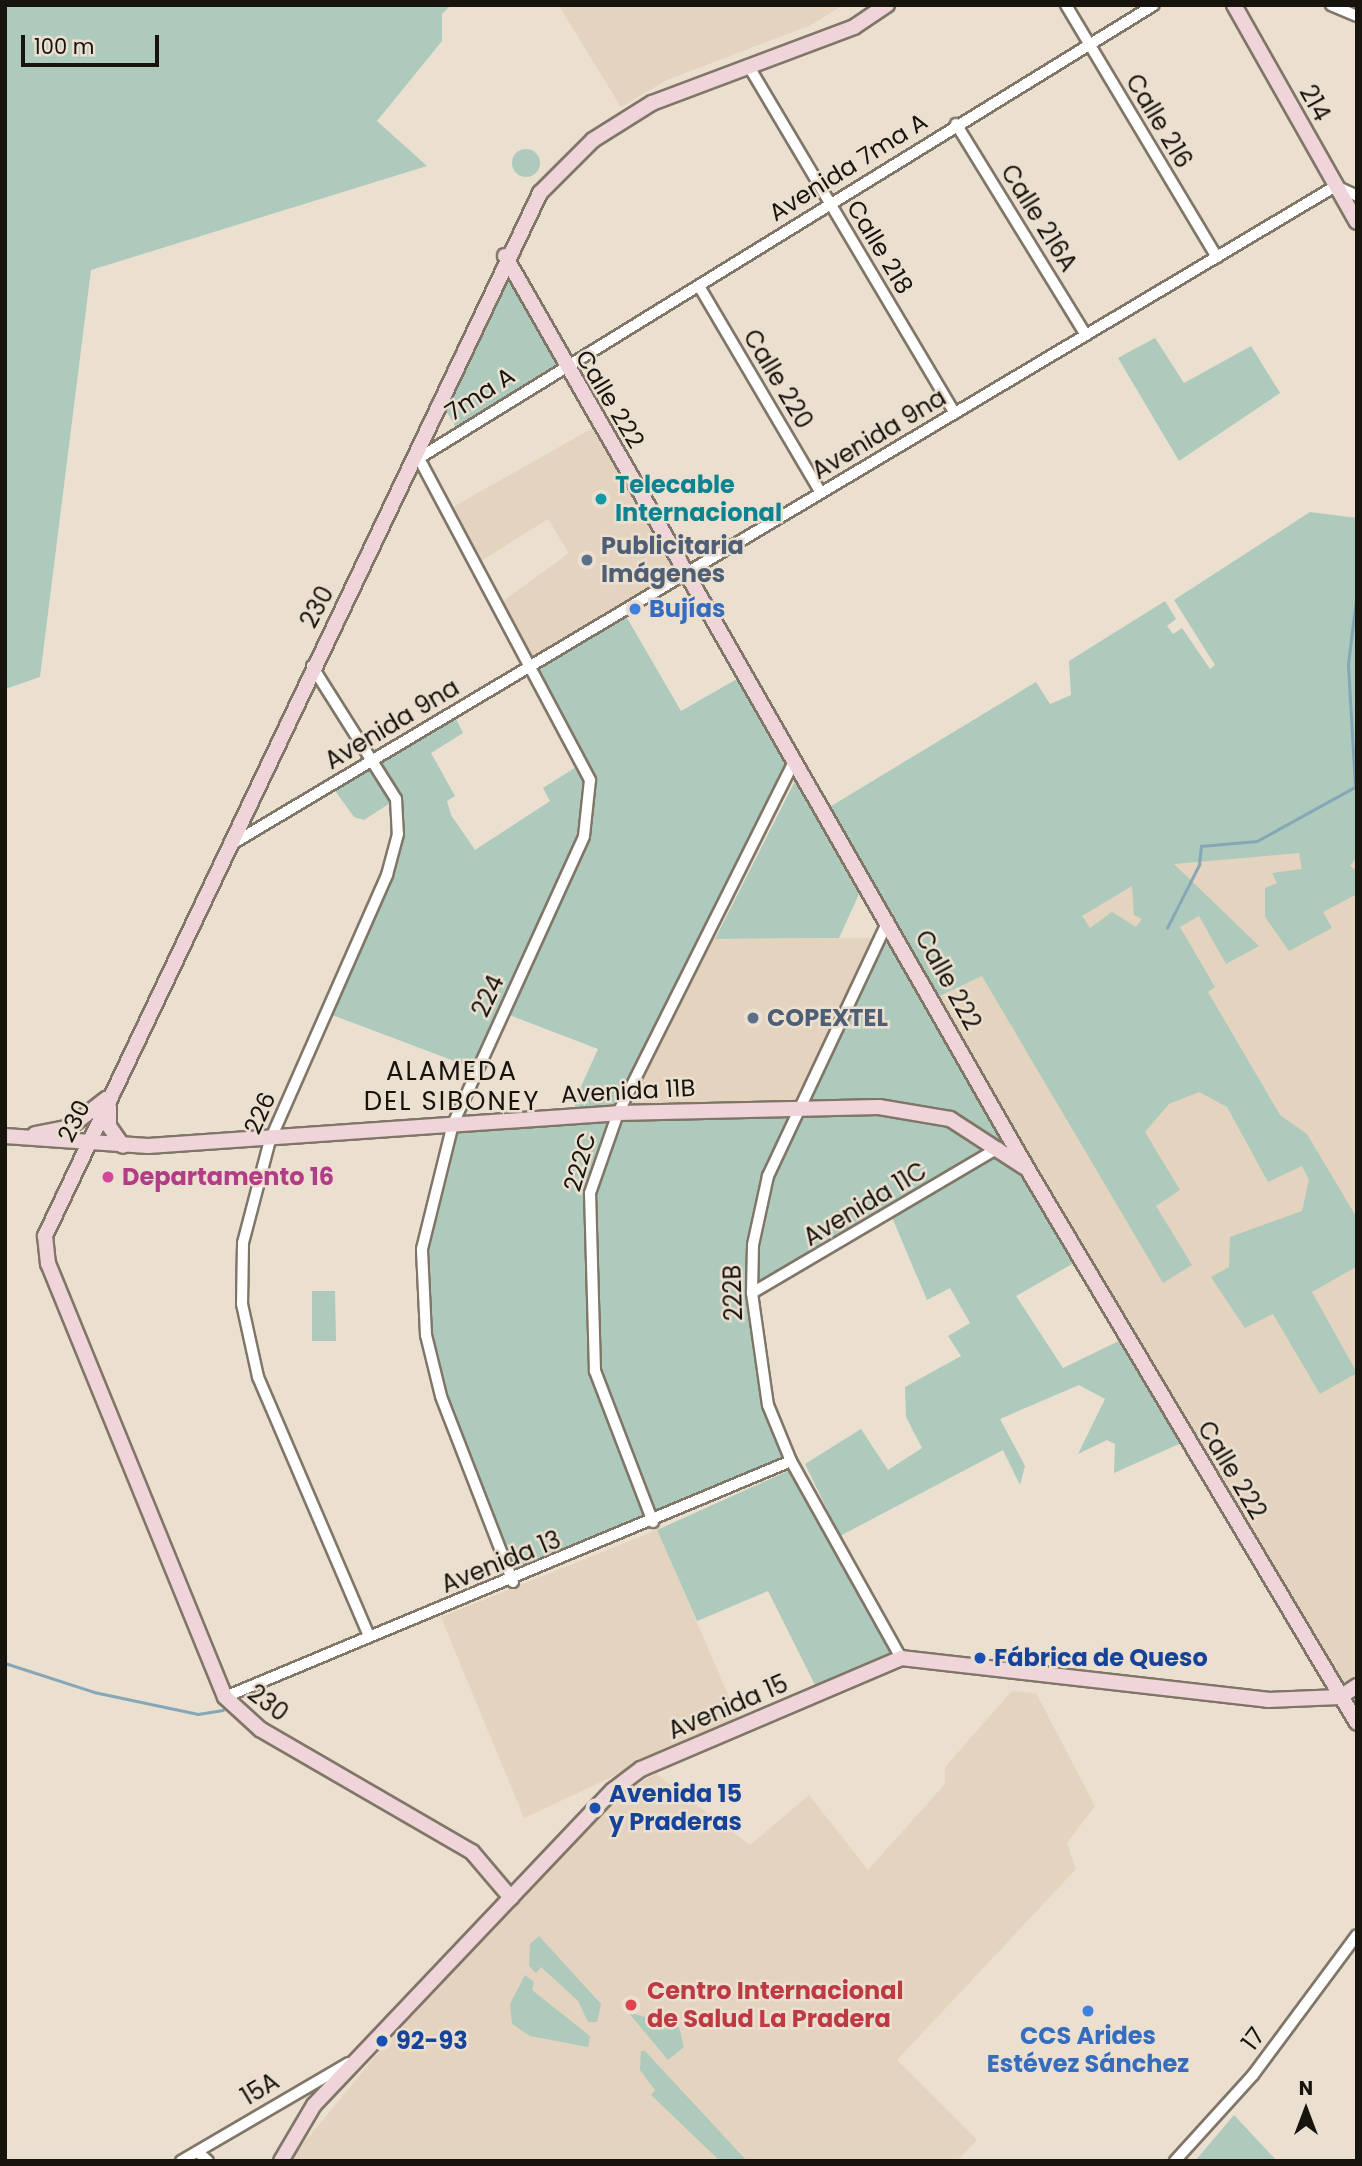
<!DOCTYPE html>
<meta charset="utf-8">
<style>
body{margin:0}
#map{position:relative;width:1362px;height:2166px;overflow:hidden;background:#ebdfd0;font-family:Poppins,sans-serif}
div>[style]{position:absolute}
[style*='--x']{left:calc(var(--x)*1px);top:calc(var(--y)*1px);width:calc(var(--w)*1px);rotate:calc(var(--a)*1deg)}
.built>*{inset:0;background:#e4d3be}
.green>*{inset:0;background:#aecabc}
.round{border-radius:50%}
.stream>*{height:2.5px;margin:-1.25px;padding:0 1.25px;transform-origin:1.25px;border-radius:1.25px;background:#85a7b7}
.roads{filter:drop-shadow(2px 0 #807668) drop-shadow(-2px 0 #807668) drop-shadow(0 2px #807668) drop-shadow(0 -2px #807668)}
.street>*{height:10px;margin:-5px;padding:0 5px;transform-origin:5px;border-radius:5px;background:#fff}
.secondary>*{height:14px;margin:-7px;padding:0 7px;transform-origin:7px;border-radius:7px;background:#efd5d9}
.dots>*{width:19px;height:19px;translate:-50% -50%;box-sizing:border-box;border:4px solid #ebdfd0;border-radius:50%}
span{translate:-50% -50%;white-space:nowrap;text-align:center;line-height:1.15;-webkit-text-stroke:5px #ebdfd0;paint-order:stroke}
.street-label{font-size:24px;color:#17130d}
.culture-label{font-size:24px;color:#0d838f;font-weight:700}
.left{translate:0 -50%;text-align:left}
.service-label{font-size:24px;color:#4e5e75;font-weight:700}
.shop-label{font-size:24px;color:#366cbe;font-weight:700}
.hotel-label{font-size:24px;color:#b23c85;font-weight:700}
.transit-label{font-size:24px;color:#164399;font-weight:700}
.health-label{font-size:24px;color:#be3a42;font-weight:700}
.neighbourhood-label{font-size:26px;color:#17130d;letter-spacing:2px}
.frame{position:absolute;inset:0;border:7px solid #17130d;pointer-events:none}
.north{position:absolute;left:1271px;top:2075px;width:70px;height:70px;-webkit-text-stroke:5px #ebdfd0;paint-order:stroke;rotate:0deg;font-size:19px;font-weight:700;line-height:28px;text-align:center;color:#17130d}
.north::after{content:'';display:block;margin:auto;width:24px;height:32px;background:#17130d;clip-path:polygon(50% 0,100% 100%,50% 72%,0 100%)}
.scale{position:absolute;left:21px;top:35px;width:138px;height:32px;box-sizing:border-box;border:4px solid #17130d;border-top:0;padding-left:9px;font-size:21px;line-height:24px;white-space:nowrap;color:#17130d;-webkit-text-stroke:5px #ebdfd0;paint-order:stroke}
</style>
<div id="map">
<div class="built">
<div style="clip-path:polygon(843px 5px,811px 25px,667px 80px,621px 107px,559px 6px)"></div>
<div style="clip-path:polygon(600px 424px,686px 574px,530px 667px,495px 607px,569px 553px,548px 519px,473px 566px,444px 512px)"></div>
<div style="clip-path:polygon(1357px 728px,1357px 1686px,1340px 1697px,932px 999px)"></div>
<div style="clip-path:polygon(880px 938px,798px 1108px,618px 1113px,705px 939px)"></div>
<div style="clip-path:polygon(657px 1530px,738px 1718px,524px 1818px,441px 1617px)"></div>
<div style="clip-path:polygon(1012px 1691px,1036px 1693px,1095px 1806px,1067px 1843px,1076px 1869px,897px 2060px,977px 2140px,957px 2161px,289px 2161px,379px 2052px,617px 1796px,656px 1774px,750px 1845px,809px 1795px,868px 1870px,945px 1784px,945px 1767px)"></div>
</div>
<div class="green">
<div style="clip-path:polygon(5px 5px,451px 5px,442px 14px,442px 41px,377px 121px,427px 166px,91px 270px,40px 677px,5px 689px)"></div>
<div class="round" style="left:512px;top:149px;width:28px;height:28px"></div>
<div style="clip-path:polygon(505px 256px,563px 364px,471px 426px,455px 426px,442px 404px)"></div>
<div style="clip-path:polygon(1155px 338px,1184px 383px,1251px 346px,1280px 393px,1179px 461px,1118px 358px)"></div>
<div style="clip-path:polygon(evenodd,1310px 512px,1357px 518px,1357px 857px,1350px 866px,1357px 871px,1357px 894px,1323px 912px,1332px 928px,1289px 951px,1265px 917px,1265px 888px,1277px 883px,1272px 873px,1302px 869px,1299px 853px,1174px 864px,1259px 946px,1226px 964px,1199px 916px,1180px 927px,1215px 987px,1208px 992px,1280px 1115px,1307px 1134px,1357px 1218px,1356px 1267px,1312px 1292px,1357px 1373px,1320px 1394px,1273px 1314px,1245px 1328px,1211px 1277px,1229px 1267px,1230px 1237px,1302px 1211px,1309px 1180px,1302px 1166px,1268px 1182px,1227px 1107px,1199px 1092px,1169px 1104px,1145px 1132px,1180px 1190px,1156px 1206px,1192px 1265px,1163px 1283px,982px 976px,933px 999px,1081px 1259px,1016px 1296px,1063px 1368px,1127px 1337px,1188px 1440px,1114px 1473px,1115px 1444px,1107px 1440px,1078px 1454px,1105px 1399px,1079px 1385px,1000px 1419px,1025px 1466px,1020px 1485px,1003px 1450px,840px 1536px,805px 1464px,861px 1429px,888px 1470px,922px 1448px,906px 1417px,905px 1387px,961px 1356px,948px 1336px,970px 1323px,950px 1288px,927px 1300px,891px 1215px,752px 1293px,761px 1378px,791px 1461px,513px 1582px,426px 1335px,422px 1249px,453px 1124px,575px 1116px,575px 1100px,598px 1049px,504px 1013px,478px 1070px,327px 1013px,387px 875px,398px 834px,395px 800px,364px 820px,354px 817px,331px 785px,453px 713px,463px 733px,431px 753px,455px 796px,447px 801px,451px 815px,475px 850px,550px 801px,543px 788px,584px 762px,530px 667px,623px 611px,681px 711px,744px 675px,794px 762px,619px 1113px,798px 1108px,888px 920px,823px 811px,1036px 682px,1050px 704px,1071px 695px,1069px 661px,1165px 601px,1176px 619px,1167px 626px,1173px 634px,1182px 628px,1210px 669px,1215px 665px,1174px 600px,1310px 512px,1132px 886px,1134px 915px,1142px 919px,1136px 927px,1112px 912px,1090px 928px,1082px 916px,1132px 886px)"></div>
<div style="clip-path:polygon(795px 781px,859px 894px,839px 938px,715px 939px)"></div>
<div style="clip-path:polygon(312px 1291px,335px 1291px,336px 1341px,312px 1341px)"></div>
<div style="clip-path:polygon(790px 1470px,891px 1655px,816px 1687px,768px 1591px,697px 1621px,657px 1530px)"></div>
<div style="clip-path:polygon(539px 1936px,601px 2004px,597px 2022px,588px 2022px,578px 2001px,541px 1967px,536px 1973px,529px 1966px,530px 1944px)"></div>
<div style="clip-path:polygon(525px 1975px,534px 1982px,532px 1990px,590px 2036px,588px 2047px,530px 2036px,512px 2024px,510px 2004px)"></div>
<div style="clip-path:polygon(628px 2012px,679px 2027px,684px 2047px,668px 2060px)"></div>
<div style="clip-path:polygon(641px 2051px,645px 2051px,747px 2161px,720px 2161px,651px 2095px,655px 2090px,640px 2070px)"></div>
<div style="clip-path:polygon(1234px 2115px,1277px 2161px,1195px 2161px)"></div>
</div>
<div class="stream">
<div style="--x:1167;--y:928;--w:71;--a:-63.1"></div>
<div style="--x:1199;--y:865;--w:19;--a:-84"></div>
<div style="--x:1201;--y:846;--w:56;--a:-5.1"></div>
<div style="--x:1257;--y:841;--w:112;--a:-28.9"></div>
<div style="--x:1355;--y:787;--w:123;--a:-93.3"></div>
<div style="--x:1348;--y:664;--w:74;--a:-83"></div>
<div style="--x:5;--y:1663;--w:94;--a:18"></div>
<div style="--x:94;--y:1692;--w:106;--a:11.9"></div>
<div style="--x:198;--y:1714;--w:25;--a:-9"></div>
</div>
<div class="roads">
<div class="street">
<div style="--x:1066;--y:5;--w:294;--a:59.1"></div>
<div style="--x:1331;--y:5;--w:28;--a:23"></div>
<div style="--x:748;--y:65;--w:405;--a:59.3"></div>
<div style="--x:956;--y:124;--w:248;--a:58.4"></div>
<div style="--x:699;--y:286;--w:240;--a:59.5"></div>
<div style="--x:312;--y:666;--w:157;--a:57.7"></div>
<div style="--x:396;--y:799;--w:35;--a:87"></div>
<div style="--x:398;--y:834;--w:42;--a:105"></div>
<div style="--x:387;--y:875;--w:290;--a:113.8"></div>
<div style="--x:270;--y:1140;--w:106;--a:104.7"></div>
<div style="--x:243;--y:1243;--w:61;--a:90.9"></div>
<div style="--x:242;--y:1304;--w:75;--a:77.6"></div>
<div style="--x:258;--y:1377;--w:282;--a:66.8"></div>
<div style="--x:232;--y:844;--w:1285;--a:-30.8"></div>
<div style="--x:1336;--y:186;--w:23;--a:25"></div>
<div style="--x:888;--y:921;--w:282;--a:115.2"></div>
<div style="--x:768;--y:1176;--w:71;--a:102.3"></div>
<div style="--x:753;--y:1245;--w:48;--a:91.2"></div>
<div style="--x:752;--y:1293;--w:113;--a:81.9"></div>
<div style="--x:768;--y:1405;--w:61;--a:67.7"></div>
<div style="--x:791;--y:1461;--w:226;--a:60.8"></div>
<div style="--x:752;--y:1293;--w:286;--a:-30.5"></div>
<div style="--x:653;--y:1522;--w:162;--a:-111"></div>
<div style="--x:595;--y:1371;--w:178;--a:-91.6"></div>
<div style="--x:590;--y:1193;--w:85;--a:-70.7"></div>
<div style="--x:618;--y:1113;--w:393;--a:-63.4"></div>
<div style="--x:513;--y:1582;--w:199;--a:-111.2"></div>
<div style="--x:441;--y:1396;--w:63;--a:-103.8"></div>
<div style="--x:426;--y:1335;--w:86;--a:-92.7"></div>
<div style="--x:422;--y:1249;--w:129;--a:-76.1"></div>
<div style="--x:453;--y:1124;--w:316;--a:-65.5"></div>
<div style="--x:584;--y:836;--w:56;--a:-83.9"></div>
<div style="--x:590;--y:780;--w:365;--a:-118"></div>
<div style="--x:419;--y:458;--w:863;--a:-31.65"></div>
<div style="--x:225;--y:1697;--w:613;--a:-22.63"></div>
<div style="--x:199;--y:2153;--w:12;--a:42"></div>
<div style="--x:181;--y:2161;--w:194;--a:-30.3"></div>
<div style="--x:1175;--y:2161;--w:116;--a:-47.8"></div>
<div style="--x:1253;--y:2075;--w:174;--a:-53.4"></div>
</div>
<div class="secondary">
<div style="--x:1234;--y:5;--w:249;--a:60.5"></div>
<div style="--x:505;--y:256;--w:1053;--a:60.22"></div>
<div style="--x:1028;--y:1170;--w:643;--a:59.25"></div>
<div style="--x:109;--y:1107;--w:19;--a:90"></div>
<div style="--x:109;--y:1126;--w:24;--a:55"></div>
<div style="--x:35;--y:1134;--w:36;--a:-11"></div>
<div style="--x:70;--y:1127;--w:46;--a:-37.9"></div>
<div style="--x:5;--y:1136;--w:143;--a:4"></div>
<div style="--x:148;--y:1146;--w:471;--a:-4"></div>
<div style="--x:618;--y:1113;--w:261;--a:-1.3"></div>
<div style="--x:879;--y:1107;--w:72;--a:9.6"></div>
<div style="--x:950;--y:1119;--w:88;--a:33"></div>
<div style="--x:511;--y:1898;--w:60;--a:-130.3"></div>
<div style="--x:472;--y:1852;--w:245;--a:-149.9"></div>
<div style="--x:260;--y:1729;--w:47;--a:-137.6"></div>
<div style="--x:225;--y:1697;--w:468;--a:-112.2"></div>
<div style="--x:48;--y:1264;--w:28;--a:-96"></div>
<div style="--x:45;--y:1236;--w:1155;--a:-64.61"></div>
<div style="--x:540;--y:193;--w:75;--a:-45"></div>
<div style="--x:593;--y:140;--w:70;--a:-32.1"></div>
<div style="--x:652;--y:103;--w:216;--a:-20.6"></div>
<div style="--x:854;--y:27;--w:40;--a:-34"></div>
<div style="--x:281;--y:2161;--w:65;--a:-59.5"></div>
<div style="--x:314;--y:2105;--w:434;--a:-46.5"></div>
<div style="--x:613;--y:1790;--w:35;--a:-37"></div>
<div style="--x:641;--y:1769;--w:283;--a:-23.1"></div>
<div style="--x:901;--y:1658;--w:369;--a:6.5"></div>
<div style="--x:1268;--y:1700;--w:72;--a:-2.4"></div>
<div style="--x:1340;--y:1697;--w:20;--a:-33"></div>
</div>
</div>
<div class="dots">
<div style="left:601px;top:499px;background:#0f9aa8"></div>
<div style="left:587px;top:560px;background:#5c6f8a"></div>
<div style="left:635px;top:609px;background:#3f7fe0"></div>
<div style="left:753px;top:1018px;background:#5c6f8a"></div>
<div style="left:108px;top:1177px;background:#d1479c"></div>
<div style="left:980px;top:1658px;background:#1a4fb4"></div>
<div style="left:595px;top:1808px;background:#1a4fb4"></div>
<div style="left:631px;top:2005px;background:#e0444e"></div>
<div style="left:1088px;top:2011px;background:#3f7fe0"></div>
<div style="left:382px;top:2041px;background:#1a4fb4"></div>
</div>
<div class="street-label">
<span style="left:1315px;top:103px;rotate:61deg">214</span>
<span style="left:1159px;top:121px;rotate:59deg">Calle 216</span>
<span style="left:848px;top:167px;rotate:-32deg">Avenida 7ma A</span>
<span style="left:1039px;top:218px;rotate:58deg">Calle 216A</span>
<span style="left:880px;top:247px;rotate:59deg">Calle 218</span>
<span style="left:778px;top:379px;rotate:59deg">Calle 220</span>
<span style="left:480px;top:394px;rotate:-33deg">7ma A</span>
<span style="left:610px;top:399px;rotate:59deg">Calle 222</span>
<span style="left:879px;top:434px;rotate:-31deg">Avenida 9na</span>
<span style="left:317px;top:607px;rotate:-62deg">230</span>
<span style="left:392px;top:724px;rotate:-31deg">Avenida 9na</span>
<span style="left:948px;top:980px;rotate:61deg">Calle 222</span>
<span style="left:488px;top:996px;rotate:-65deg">224</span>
<span style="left:628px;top:1091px;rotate:-3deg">Avenida 11B</span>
<span style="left:260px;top:1113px;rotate:-66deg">226</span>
<span style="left:74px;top:1121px;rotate:-64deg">230</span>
<span style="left:580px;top:1162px;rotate:-74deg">222C</span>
<span style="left:865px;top:1204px;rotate:-31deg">Avenida 11C</span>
<span style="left:733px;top:1293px;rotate:-92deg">222B</span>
<span style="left:1232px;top:1470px;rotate:59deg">Calle 222</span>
<span style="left:501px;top:1562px;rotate:-22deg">Avenida 13</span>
<span style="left:268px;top:1703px;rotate:37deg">230</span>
<span style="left:728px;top:1707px;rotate:-23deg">Avenida 15</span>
<span style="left:1253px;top:2039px;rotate:-53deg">17</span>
<span style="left:260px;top:2089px;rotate:-31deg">15A</span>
</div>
<div class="culture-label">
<span class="left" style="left:615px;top:499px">Telecable<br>Internacional</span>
</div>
<div class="service-label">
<span class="left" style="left:601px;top:560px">Publicitaria<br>Imágenes</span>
<span class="left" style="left:767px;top:1018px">COPEXTEL</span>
</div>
<div class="shop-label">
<span class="left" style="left:649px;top:609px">Bujías</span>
<span style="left:1088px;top:2050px">CCS Arides<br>Estévez Sánchez</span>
</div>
<div class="hotel-label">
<span class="left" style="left:122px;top:1177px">Departamento 16</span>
</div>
<div class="transit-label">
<span class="left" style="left:994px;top:1658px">Fábrica de Queso</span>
<span class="left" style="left:609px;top:1808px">Avenida 15<br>y Praderas</span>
<span class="left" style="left:396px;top:2041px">92-93</span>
</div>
<div class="health-label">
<span class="left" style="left:647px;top:2005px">Centro Internacional<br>de Salud La Pradera</span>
</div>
<div class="neighbourhood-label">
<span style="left:452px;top:1087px">ALAMEDA<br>DEL SIBONEY</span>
</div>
<div class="frame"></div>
<div class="north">N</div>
<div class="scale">100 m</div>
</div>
